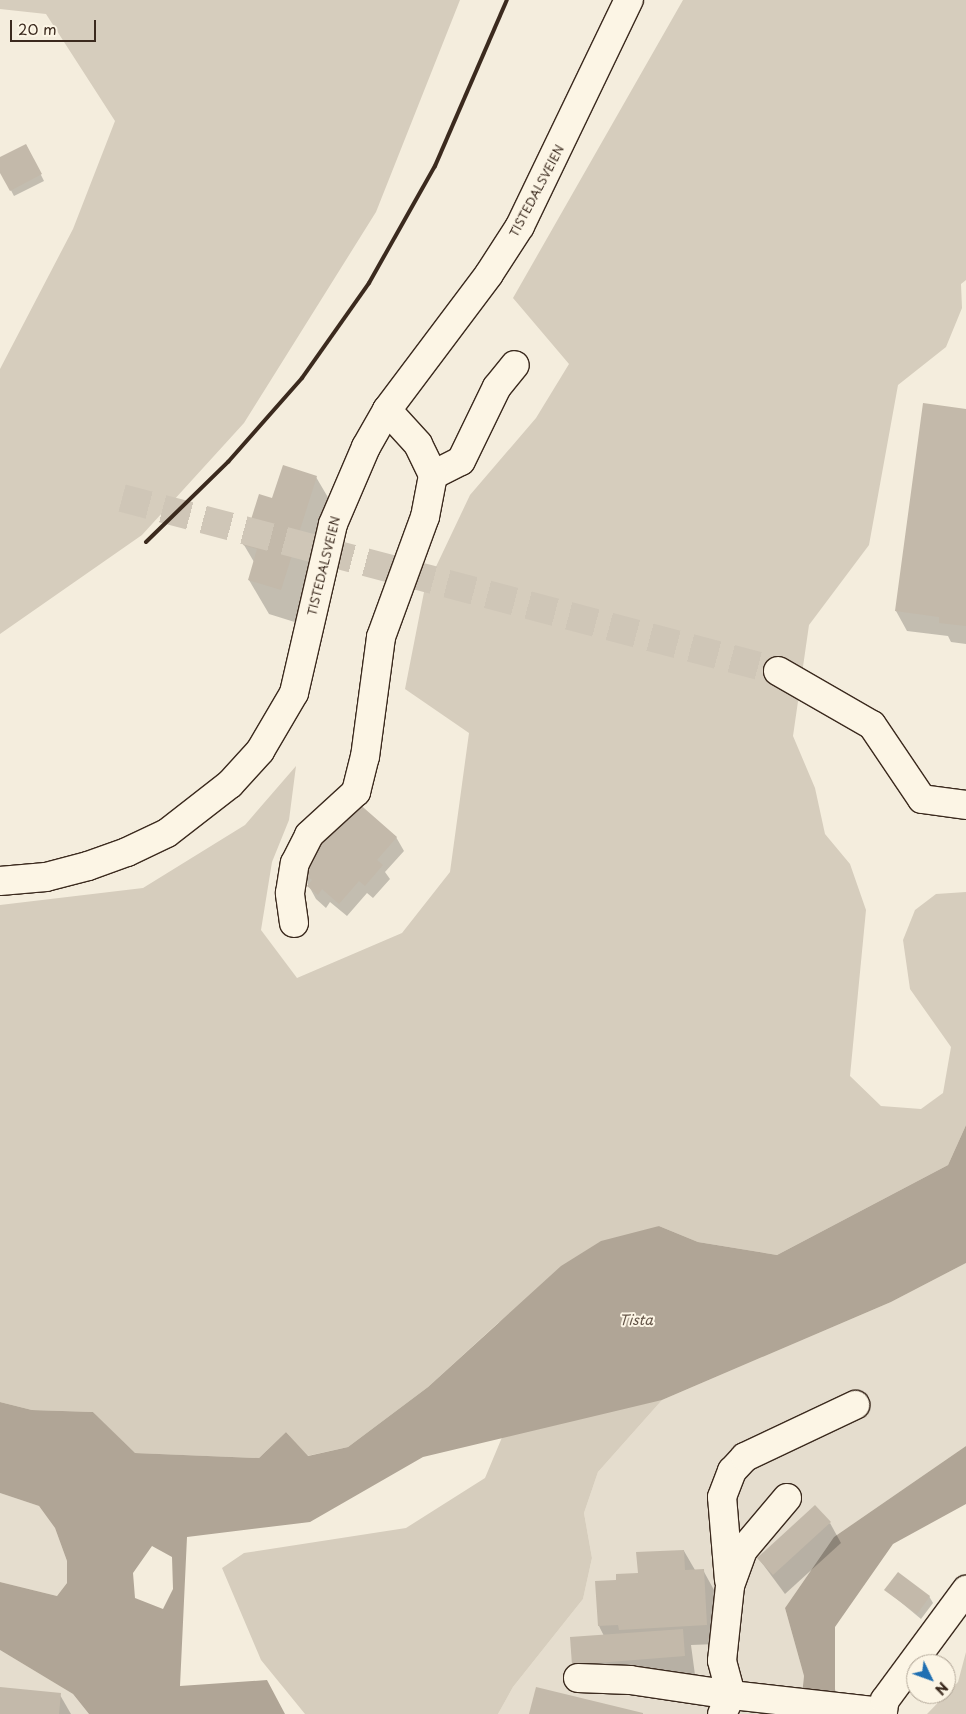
<!DOCTYPE html>
<style>
body{margin:0}
#map{position:relative;width:966px;height:1714px;overflow:hidden;background:#f4eddd;font-family:"Playpen Sans",sans-serif}
div>[style]{position:absolute}
[style*='--x']{left:calc(var(--x)*1px);top:calc(var(--y)*1px);width:calc(var(--w)*1px);rotate:calc(var(--a)*1deg)}
.built>*{inset:0;background:#e5ddce}
.green>*{inset:0;background:#d6cdbd}
.water>*{inset:0;background:#b0a596}
.shadow>*{inset:0;background:#0003}
.building>*{inset:0;background:#c3b9aa}
.minor-tunnel>*{height:28px;margin-top:-14px;transform-origin:0;background:repeating-linear-gradient(90deg,#cfc6b7 0 28px,transparent 0 42px)}
.roads{filter:drop-shadow(1px 0 #3b2a1e) drop-shadow(-1px 0 #3b2a1e) drop-shadow(0 1px #3b2a1e) drop-shadow(0 -1px #3b2a1e)}
.minor>*{height:28px;margin:-14px;padding:0 14px;transform-origin:14px;border-radius:14px;background:#fcf5e5}
.major>*{height:28px;margin:-14px;padding:0 14px;transform-origin:14px;border-radius:14px;background:#fcf5e5}
.rail>*{height:4px;margin:-2px;padding:0 2px;transform-origin:2px;border-radius:2px;background:#3b2a1e}
span{translate:-50% -50%;white-space:nowrap;text-align:center;line-height:1.15;-webkit-text-stroke:4px #fcf5e5;paint-order:stroke}
.street-label{font-size:12px;color:#3b2a1e}
.water-label{font-size:14px;color:#645548;font-style:italic}
.north{position:absolute;left:906px;top:1654px;width:50px;height:50px;box-sizing:border-box;background:#fcf5e5;border:1px solid #afa495;border-radius:50%;rotate:132deg;font-size:14px;font-weight:700;line-height:20px;text-align:center;color:#3b2a1e}
.north::after{content:'';display:block;margin:auto;width:18px;height:22px;background:#1f6fb2;clip-path:polygon(50% 0,100% 100%,50% 72%,0 100%)}
.scale{position:absolute;left:10px;top:20px;width:86px;height:22px;box-sizing:border-box;border:2px solid #3b2a1e;border-top:0;padding-left:6px;font-size:15px;line-height:18px;white-space:nowrap;color:#3b2a1e;-webkit-text-stroke:4px #fcf5e5;paint-order:stroke}
</style>
<div id="map">
<div class="built">
<div style="clip-path:polygon(966px 1263px,966px 1446px,834px 1537px,785px 1608px,804px 1676px,800px 1714px,498px 1714px,513px 1687px,583px 1599px,592px 1558px,584px 1513px,598px 1472px,662px 1400px,891px 1302px)"></div>
<div style="clip-path:polygon(0 1493px,39px 1506px,55px 1528px,67px 1561px,67px 1583px,57px 1596px,0 1582px)"></div>
<div style="clip-path:polygon(0 1650px,73px 1694px,89px 1714px,0 1714px)"></div>
</div>
<div class="green">
<div style="clip-path:polygon(0 0,460px 0,376px 212px,244px 423px,142px 535px,0 634px,0 369px,73px 229px,115px 121px,46px 14px,0 9px)"></div>
<div style="clip-path:polygon(683px 0,966px 0,966px 280px,961px 284px,962px 308px,946px 347px,898px 385px,869px 545px,809px 625px,793px 736px,815px 788px,825px 834px,850px 864px,866px 910px,850px 1076px,881px 1106px,921px 1109px,943px 1093px,951px 1047px,910px 989px,903px 940px,915px 910px,936px 894px,966px 892px,966px 1125px,948px 1165px,777px 1255px,698px 1242px,659px 1226px,498px 1323px,428px 1387px,348px 1447px,307px 1456px,286px 1432px,259px 1458px,134px 1453px,93px 1412px,32px 1410px,0 1402px,0 905px,143px 888px,245px 825px,296px 766px,289px 820px,272px 862px,261px 930px,297px 978px,402px 933px,450px 872px,469px 733px,405px 689px,424px 592px,470px 495px,536px 418px,569px 364px,513px 298px)"></div>
<div style="clip-path:polygon(662px 1400px,598px 1472px,584px 1513px,592px 1558px,583px 1599px,513px 1687px,498px 1714px,305px 1714px,261px 1660px,222px 1568px,244px 1553px,406px 1528px,485px 1478px,503px 1435px,607px 1403px)"></div>
<div style="clip-path:polygon(966px 1652px,966px 1714px,927px 1714px,958px 1682px)"></div>
</div>
<div class="water">
<div style="clip-path:polygon(evenodd,966px 1125px,966px 1263px,891px 1302px,662px 1400px,423px 1457px,310px 1522px,187px 1537px,180px 1686px,267px 1680px,285px 1714px,89px 1714px,73px 1694px,0 1650px,0 1582px,57px 1596px,67px 1583px,67px 1561px,55px 1528px,39px 1506px,0 1493px,0 1402px,32px 1410px,93px 1412px,135px 1453px,259px 1458px,286px 1432px,308px 1456px,348px 1447px,428px 1387px,561px 1266px,601px 1241px,659px 1226px,698px 1242px,777px 1255px,948px 1165px,966px 1125px,152px 1546px,172px 1557px,173px 1589px,163px 1609px,135px 1598px,133px 1573px,152px 1546px)"></div>
<div style="clip-path:polygon(966px 1446px,966px 1504px,893px 1544px,835px 1627px,835px 1689px,839px 1714px,800px 1714px,804px 1676px,785px 1608px,834px 1537px)"></div>
</div>
<div class="shadow">
<div style="clip-path:polygon(26px 145px,44px 181px,14px 196px,0 170px,0 159px)"></div>
<div style="clip-path:polygon(966px 410px,966px 644px,951px 642px,948px 636px,907px 631px,896px 611px)"></div>
<div style="clip-path:polygon(316px 477px,336px 511px,301px 624px,269px 614px,249px 580px,254px 562px,244px 545px,273px 500px)"></div>
<div style="clip-path:polygon(396px 837px,404px 851px,385px 872px,390px 879px,373px 898px,367px 893px,347px 916px,330px 902px,326px 908px,316px 899px,299px 868px)"></div>
<div style="clip-path:polygon(830px 1523px,841px 1543px,785px 1594px,759px 1559px)"></div>
<div style="clip-path:polygon(684px 1551px,695px 1570px,703px 1570px,714px 1590px,717px 1644px,691px 1645px,695px 1675px,584px 1684px,573px 1665px,604px 1636px,599px 1626px,596px 1582px,617px 1581px,639px 1574px)"></div>
<div style="clip-path:polygon(886px 1590px,929px 1596px,933px 1603px,921px 1619px)"></div>
<div style="clip-path:polygon(0 1688px,60px 1695px,71px 1714px,0 1714px)"></div>
</div>
<div class="building">
<div style="clip-path:polygon(26px 144px,42px 174px,10px 191px,0 173px,0 157px)"></div>
<div style="clip-path:polygon(923px 403px,966px 409px,966px 626px,939px 623px,939px 617px,895px 611px)"></div>
<div style="clip-path:polygon(283px 465px,317px 476px,281px 590px,248px 580px,257px 549px,243px 545px,259px 494px,272px 498px)"></div>
<div style="clip-path:polygon(356px 801px,397px 837px,377px 860px,383px 865px,365px 886px,359px 881px,339px 904px,322px 889px,318px 895px,307px 886px,312px 880px,298px 868px)"></div>
<div style="clip-path:polygon(815px 1505px,831px 1522px,773px 1575px,757px 1558px)"></div>
<div style="clip-path:polygon(684px 1550px,685px 1570px,704px 1569px,707px 1625px,619px 1630px,618px 1625px,598px 1626px,595px 1581px,616px 1580px,616px 1574px,638px 1573px,636px 1552px)"></div>
<div style="clip-path:polygon(898px 1572px,930px 1596px,917px 1614px,884px 1590px)"></div>
<div style="clip-path:polygon(683px 1629px,685px 1656px,572px 1665px,570px 1637px)"></div>
<div style="clip-path:polygon(0 1687px,61px 1693px,59px 1714px,0 1714px)"></div>
<div style="clip-path:polygon(536px 1687px,643px 1713px,643px 1714px,529px 1714px)"></div>
</div>
<div class="minor-tunnel">
<div style="--x:122;--y:498;--w:678;--a:14.77"></div>
</div>
<div class="roads">
<div class="minor">
<div style="--x:433;--y:475;--w:31;--a:-27"></div>
<div style="--x:461;--y:461;--w:82;--a:-64.1"></div>
<div style="--x:497;--y:387;--w:28;--a:-51"></div>
<div style="--x:778;--y:671;--w:108;--a:29.9"></div>
<div style="--x:872;--y:725;--w:89;--a:56"></div>
<div style="--x:922;--y:799;--w:44;--a:7.8"></div>
<div style="--x:294;--y:923;--w:30;--a:-98"></div>
<div style="--x:290;--y:893;--w:30;--a:-81"></div>
<div style="--x:295;--y:863;--w:31;--a:-63"></div>
<div style="--x:309;--y:835;--w:64;--a:-42.5"></div>
<div style="--x:356;--y:792;--w:36;--a:-76"></div>
<div style="--x:365;--y:757;--w:121;--a:-82.4"></div>
<div style="--x:381;--y:637;--w:128;--a:-69.9"></div>
<div style="--x:425;--y:517;--w:43;--a:-79.2"></div>
<div style="--x:433;--y:475;--w:34;--a:-116"></div>
<div style="--x:418;--y:444;--w:46;--a:-132.4"></div>
<div style="--x:787;--y:1498;--w:68;--a:130.2"></div>
<div style="--x:743;--y:1550;--w:38;--a:110"></div>
<div style="--x:730;--y:1586;--w:75;--a:96.1"></div>
<div style="--x:722;--y:1661;--w:35;--a:75"></div>
<div style="--x:731;--y:1695;--w:153;--a:6.4"></div>
<div style="--x:729;--y:1580;--w:83;--a:-94.8"></div>
<div style="--x:722;--y:1497;--w:28;--a:-69"></div>
<div style="--x:732;--y:1471;--w:19;--a:-47"></div>
<div style="--x:745;--y:1457;--w:122;--a:-25.3"></div>
<div style="--x:578;--y:1678;--w:52;--a:2.2"></div>
<div style="--x:630;--y:1680;--w:102;--a:8.4"></div>
<div style="--x:731;--y:1695;--w:21;--a:115"></div>
<div style="--x:882;--y:1714;--w:14;--a:-78"></div>
<div style="--x:885;--y:1700;--w:137;--a:-53.6"></div>
</div>
<div class="major">
<div style="--x:0;--y:881;--w:46;--a:-5"></div>
<div style="--x:46;--y:877;--w:43;--a:-14.7"></div>
<div style="--x:88;--y:866;--w:41;--a:-19.7"></div>
<div style="--x:127;--y:852;--w:44;--a:-25.4"></div>
<div style="--x:167;--y:833;--w:80;--a:-37.9"></div>
<div style="--x:230;--y:784;--w:45;--a:-47.7"></div>
<div style="--x:260;--y:751;--w:67;--a:-59.6"></div>
<div style="--x:294;--y:693;--w:173;--a:-77"></div>
<div style="--x:333;--y:524;--w:84;--a:-66.8"></div>
<div style="--x:366;--y:447;--w:43;--a:-60.4"></div>
<div style="--x:387;--y:410;--w:170;--a:-53.1"></div>
<div style="--x:489;--y:274;--w:57;--a:-57.1"></div>
<div style="--x:520;--y:226;--w:251;--a:-64.3"></div>
</div>
</div>
<div class="rail">
<div style="--x:146;--y:542;--w:115;--a:-44.3"></div>
<div style="--x:228;--y:462;--w:112;--a:-48.6"></div>
<div style="--x:302;--y:378;--w:116;--a:-54.8"></div>
<div style="--x:369;--y:283;--w:134;--a:-60.6"></div>
<div style="--x:435;--y:166;--w:181;--a:-66.6"></div>
</div>
<div class="street-label">
<span style="left:537px;top:191px;rotate:-62deg">TISTEDALSVEIEN</span>
<span style="left:324px;top:566px;rotate:-76deg">TISTEDALSVEIEN</span>
</div>
<div class="water-label">
<span style="left:636px;top:1320px">Tista</span>
</div>
<div class="north">N</div>
<div class="scale">20 m</div>
</div>
